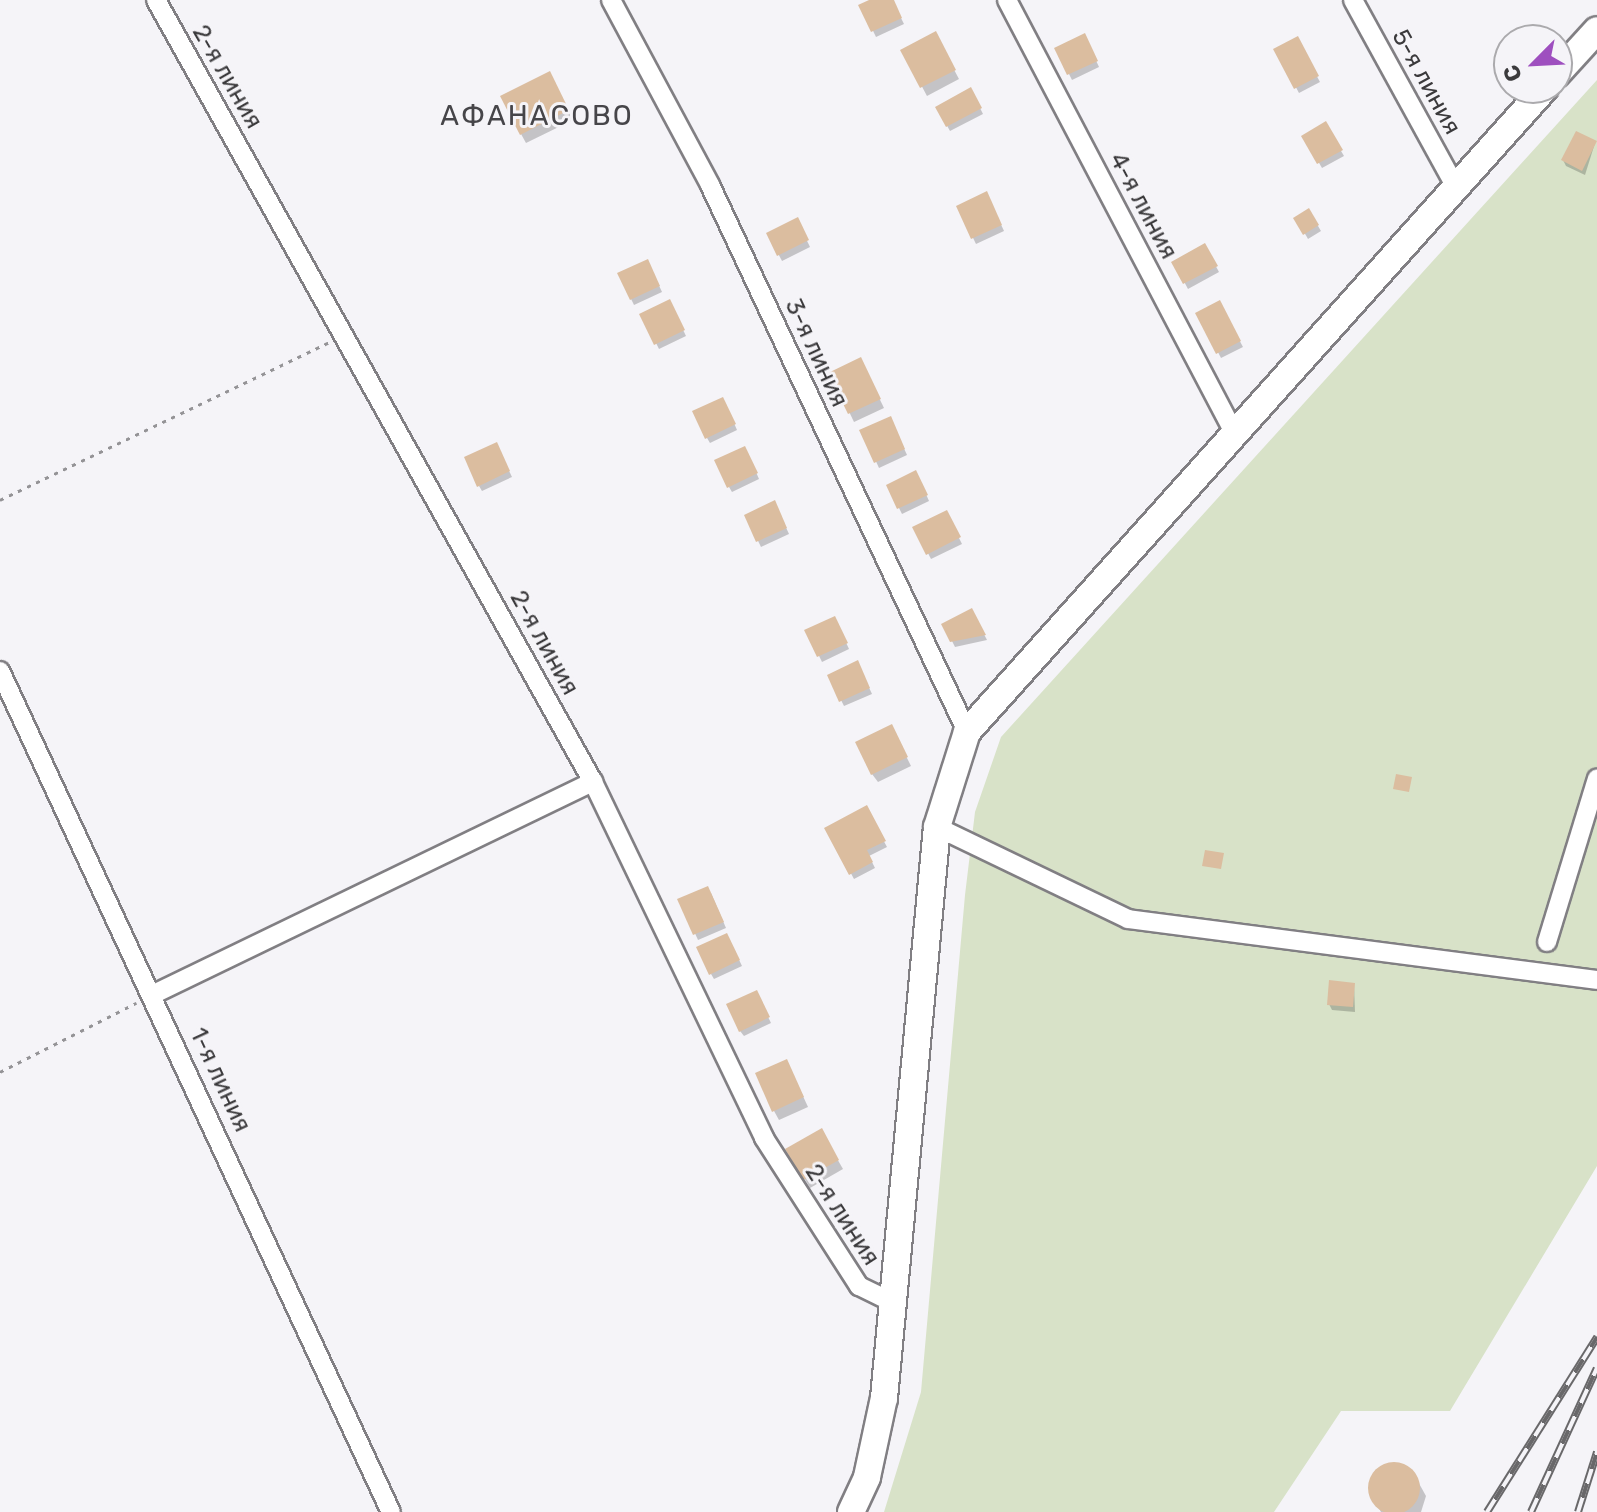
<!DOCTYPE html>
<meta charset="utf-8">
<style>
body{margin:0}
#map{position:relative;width:1597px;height:1512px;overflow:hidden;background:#f5f4f8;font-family:Rubik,sans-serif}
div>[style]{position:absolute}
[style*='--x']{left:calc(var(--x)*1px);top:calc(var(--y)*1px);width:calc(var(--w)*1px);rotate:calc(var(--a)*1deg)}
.green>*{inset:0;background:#d8e2c8}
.shadow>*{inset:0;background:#0003}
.building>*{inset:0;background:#dbbd9f}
.round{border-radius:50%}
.path>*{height:3px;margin-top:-1.5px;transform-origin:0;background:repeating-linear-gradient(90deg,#949396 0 4px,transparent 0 10px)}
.roads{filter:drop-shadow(2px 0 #817f83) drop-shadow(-2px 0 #817f83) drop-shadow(0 2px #817f83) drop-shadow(0 -2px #817f83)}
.street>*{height:18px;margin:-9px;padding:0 9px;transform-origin:9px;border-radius:9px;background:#fff}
.secondary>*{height:26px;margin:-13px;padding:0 13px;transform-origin:13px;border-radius:13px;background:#fff}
.rail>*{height:8px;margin-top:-4px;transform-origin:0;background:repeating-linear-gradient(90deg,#f5f4f8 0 15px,#69686a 0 30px);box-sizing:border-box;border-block:2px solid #69686a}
span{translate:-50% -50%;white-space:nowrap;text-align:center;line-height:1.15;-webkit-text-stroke:6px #f5f4f8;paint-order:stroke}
.street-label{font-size:24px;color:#3b3a3c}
.quarter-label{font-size:28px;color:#464549;letter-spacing:2px}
.north{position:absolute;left:1493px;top:24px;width:80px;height:80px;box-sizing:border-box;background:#f5f4f8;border:2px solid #abaaad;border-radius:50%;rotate:246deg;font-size:22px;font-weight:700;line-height:32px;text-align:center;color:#3b3a3c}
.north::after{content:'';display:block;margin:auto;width:28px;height:36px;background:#9e4fbf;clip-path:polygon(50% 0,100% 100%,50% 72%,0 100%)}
</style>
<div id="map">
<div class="green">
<div style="clip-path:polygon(1597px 80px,1597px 1166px,1450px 1411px,1341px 1411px,1274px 1512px,884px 1512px,921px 1392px,965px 895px,975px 812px,1001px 737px)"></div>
</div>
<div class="shadow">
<div style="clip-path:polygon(874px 0,892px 0,904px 24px,876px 37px,861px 6px)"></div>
<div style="clip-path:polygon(935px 34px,959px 79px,927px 96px,903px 51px)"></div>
<div style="clip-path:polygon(1297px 39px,1320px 82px,1299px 93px,1276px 50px)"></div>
<div style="clip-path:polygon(1087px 41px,1099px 67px,1072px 80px,1069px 74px)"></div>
<div style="clip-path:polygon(554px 82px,573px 120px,526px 143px,521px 134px)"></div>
<div style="clip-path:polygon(971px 90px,983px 114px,950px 131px,937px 108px)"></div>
<div style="clip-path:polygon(1325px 124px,1344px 156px,1322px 168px,1304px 137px)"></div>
<div style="clip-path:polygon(1595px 143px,1585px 175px,1566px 166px,1563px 160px)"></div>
<div style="clip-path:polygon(989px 199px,1004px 231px,976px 244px,958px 207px)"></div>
<div style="clip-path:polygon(1309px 211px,1321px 231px,1308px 239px,1296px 218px)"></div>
<div style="clip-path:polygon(797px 220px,810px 247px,782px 261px,768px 234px)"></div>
<div style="clip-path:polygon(1205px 246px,1219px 272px,1188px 289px,1174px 263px)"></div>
<div style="clip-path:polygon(650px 266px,662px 292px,634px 305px,619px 274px)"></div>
<div style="clip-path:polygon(669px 301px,686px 336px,659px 349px,642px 315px)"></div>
<div style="clip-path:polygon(1219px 302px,1243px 347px,1221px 358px,1198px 314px)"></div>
<div style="clip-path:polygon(865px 369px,884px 408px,854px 422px,831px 374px)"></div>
<div style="clip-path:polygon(726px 405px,737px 430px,710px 443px,707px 438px)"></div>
<div style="clip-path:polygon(893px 424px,907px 455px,879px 468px,862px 431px)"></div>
<div style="clip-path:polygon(499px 450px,512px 477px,482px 491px,479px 486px)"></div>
<div style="clip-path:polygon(748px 454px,759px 479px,732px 492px,729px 487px)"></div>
<div style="clip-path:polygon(919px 478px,929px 501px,902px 514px,888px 486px)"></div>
<div style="clip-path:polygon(777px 508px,789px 534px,761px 547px,746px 516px)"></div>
<div style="clip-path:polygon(946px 512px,962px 544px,931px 559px,915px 528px)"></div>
<div style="clip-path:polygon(972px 611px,987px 640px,955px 647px,944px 625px)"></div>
<div style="clip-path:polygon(837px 623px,849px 649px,822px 662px,807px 631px)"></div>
<div style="clip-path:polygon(860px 668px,872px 694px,844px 706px,829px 676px)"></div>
<div style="clip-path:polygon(896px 736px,911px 766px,878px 782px,872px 774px)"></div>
<div style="clip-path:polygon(866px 808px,887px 847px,869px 856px,875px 868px,854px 879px,827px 829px)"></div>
<div style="clip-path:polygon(711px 893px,726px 928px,698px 940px,680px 900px)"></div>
<div style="clip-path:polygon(730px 941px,742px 966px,714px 979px,711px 974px)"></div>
<div style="clip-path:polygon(1354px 984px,1355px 1012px,1332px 1010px,1329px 1004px)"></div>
<div style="clip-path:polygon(759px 998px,771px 1023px,744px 1036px,740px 1031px)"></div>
<div style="clip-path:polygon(791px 1070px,808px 1107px,779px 1120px,774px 1111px)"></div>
<div style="clip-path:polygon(821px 1131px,843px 1169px,810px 1188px,788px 1150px)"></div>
<div style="clip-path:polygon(1392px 1463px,1416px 1478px,1426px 1496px,1421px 1512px,1381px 1512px,1369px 1490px,1375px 1471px)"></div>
</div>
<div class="building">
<div style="clip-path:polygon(869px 0,894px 0,902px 18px,871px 32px,858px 5px)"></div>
<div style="clip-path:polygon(936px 31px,956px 70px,920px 88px,900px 50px)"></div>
<div style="clip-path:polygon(1085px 33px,1098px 61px,1067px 75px,1054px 48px)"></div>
<div style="clip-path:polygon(1298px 36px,1319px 76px,1294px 89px,1273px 49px)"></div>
<div style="clip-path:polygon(550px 71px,569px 110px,520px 135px,500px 96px)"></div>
<div style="clip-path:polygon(971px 87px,982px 108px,946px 127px,935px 107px)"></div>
<div style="clip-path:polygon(1326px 121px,1343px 150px,1317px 164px,1301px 136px)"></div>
<div style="clip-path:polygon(1576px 131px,1597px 141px,1582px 171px,1561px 160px)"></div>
<div style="clip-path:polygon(987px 191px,1002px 225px,971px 239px,956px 206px)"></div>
<div style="clip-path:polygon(1309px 208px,1319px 225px,1303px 235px,1293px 218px)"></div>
<div style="clip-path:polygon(798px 217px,809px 240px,777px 256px,766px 233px)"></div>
<div style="clip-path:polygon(1205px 243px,1218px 266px,1183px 284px,1171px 262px)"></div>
<div style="clip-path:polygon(648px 259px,660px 286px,630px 300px,617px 273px)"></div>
<div style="clip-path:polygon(670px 299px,685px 330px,654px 345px,639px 314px)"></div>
<div style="clip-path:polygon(1220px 300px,1241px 341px,1216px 354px,1195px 313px)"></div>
<div style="clip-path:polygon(861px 357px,881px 399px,848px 414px,828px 373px)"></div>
<div style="clip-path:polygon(723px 397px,736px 424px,705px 439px,692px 411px)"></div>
<div style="clip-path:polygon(891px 416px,905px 449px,874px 463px,859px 430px)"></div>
<div style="clip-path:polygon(497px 442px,510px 471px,477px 487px,464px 457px)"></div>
<div style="clip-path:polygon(745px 446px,758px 473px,727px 488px,714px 460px)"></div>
<div style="clip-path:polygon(916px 470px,928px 495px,897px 509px,886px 485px)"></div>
<div style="clip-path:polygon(775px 500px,787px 528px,756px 542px,744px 515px)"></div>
<div style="clip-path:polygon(947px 510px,961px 537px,926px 555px,912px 527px)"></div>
<div style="clip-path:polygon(972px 608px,986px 635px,950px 642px,941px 624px)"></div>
<div style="clip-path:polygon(835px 616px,848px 643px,817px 657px,804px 630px)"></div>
<div style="clip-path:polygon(858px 660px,870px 688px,839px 702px,827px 675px)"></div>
<div style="clip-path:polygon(892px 724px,908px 757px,871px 775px,855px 742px)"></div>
<div style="clip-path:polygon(1396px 774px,1412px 777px,1409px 792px,1393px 789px)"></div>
<div style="clip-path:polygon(867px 805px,886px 841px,867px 850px,873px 862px,849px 875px,824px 828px)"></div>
<div style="clip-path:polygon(1205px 850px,1224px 853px,1221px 869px,1202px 866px)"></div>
<div style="clip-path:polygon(708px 886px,724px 922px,693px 935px,677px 899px)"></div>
<div style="clip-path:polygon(727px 933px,740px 960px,709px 975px,696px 947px)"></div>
<div style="clip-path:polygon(1329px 980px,1355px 983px,1353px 1007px,1327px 1005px)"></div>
<div style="clip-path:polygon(757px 990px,770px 1017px,739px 1032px,726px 1004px)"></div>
<div style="clip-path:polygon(787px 1059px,804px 1097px,772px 1112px,755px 1073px)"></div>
<div style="clip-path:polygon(822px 1128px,839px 1160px,803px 1180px,785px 1149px)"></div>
<div class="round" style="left:1368px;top:1462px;width:52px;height:52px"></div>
</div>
<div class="path">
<div style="--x:0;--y:500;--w:364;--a:-25.6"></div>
<div style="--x:0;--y:1072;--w:153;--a:-26.9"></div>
</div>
<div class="roads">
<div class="street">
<div style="--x:156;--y:0;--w:896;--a:60.8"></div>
<div style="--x:593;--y:782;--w:395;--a:64.3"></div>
<div style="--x:764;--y:1138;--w:176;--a:57.3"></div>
<div style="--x:859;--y:1286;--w:34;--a:26"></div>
<div style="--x:611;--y:0;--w:210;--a:61.8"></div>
<div style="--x:710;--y:185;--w:604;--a:64.83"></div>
<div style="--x:1007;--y:0;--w:491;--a:62.3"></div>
<div style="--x:1353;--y:0;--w:213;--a:61.2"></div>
<div style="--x:0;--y:671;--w:927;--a:65.07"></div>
<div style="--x:937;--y:827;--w:212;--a:25.7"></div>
<div style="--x:1128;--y:919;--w:473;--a:7.4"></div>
<div style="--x:1547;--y:942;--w:171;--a:-73"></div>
<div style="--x:154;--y:994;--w:488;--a:-25.8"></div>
</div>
<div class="secondary">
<div style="--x:1557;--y:74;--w:59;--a:-47.7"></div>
<div style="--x:851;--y:1512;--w:38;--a:-65"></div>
<div style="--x:867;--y:1477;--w:81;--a:-77.9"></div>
<div style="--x:884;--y:1398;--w:573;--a:-84.7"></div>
<div style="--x:937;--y:827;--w:100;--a:-72.5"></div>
<div style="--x:967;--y:732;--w:865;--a:-48.09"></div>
</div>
</div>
<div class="rail">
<div style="--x:1487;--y:1512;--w:207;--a:-57.8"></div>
<div style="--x:1531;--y:1512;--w:158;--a:-65.4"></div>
<div style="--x:1578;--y:1512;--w:63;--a:-72.4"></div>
</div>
<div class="street-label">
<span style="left:227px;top:77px;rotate:60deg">2-я линия</span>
<span style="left:1426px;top:82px;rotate:61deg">5-я линия</span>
<span style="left:1143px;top:206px;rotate:62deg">4-я линия</span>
<span style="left:816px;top:353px;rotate:65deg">3-я линия</span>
<span style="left:544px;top:643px;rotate:61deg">2-я линия</span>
<span style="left:220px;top:1080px;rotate:65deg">1-я линия</span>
<span style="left:842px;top:1215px;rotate:57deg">2-я линия</span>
</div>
<div class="quarter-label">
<span style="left:537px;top:116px">АФАНАСОВО</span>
</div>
<div class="north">С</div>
</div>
